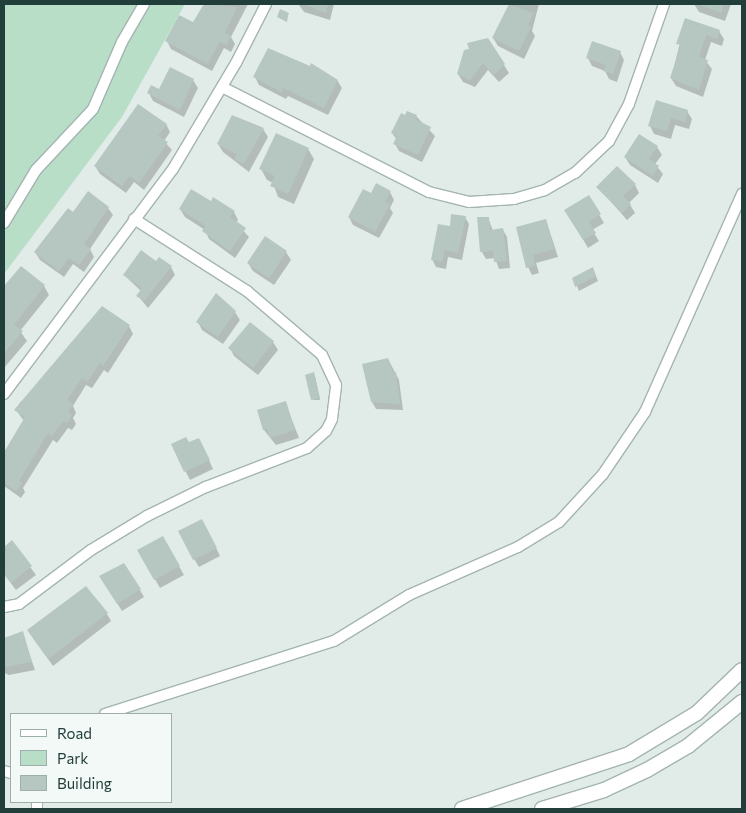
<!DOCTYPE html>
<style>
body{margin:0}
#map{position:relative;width:746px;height:813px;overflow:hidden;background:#e1ece9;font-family:Commissioner,sans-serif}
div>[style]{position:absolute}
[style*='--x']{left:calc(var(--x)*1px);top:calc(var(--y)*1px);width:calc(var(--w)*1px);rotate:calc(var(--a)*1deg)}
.green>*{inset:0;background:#b9dec8}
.shadow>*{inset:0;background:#0003}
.building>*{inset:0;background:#b6c7c2}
.roads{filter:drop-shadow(1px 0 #a4b4b1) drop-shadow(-1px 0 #a4b4b1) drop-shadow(0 1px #a4b4b1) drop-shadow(0 -1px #a4b4b1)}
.minor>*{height:10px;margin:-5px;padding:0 5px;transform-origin:5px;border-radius:5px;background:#fff}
.tertiary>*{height:14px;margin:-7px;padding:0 7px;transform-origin:7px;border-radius:7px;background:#fff}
span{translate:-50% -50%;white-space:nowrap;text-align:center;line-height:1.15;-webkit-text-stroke:4px #f2f9f6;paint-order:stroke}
.frame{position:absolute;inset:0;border:5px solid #213e3a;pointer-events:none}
.legend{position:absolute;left:10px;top:713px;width:162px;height:90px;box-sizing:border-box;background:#f2f9f6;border:1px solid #9eaeab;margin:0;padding:6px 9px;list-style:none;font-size:15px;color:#213e3a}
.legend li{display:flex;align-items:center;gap:10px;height:25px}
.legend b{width:25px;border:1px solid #9eaeab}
</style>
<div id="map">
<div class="green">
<div style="clip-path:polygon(4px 4px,185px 4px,122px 117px,4px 274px)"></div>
</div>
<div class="shadow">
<div style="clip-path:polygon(206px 4px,248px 4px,231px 37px,235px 44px,231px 52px,224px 48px,212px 71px,171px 49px,167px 41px,199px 20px)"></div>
<div style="clip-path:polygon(334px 4px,330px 20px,304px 12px,299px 5px)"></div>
<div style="clip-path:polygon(510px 4px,539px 4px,532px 31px,535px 36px,524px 59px,498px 46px,493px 38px)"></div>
<div style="clip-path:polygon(694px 4px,731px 4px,725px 21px,699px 12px)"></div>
<div style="clip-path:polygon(288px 14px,287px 22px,278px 17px)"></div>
<div style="clip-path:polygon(686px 20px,719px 31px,724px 39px,722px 46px,711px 42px,705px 60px,712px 69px,703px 97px,676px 86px,671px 78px)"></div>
<div style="clip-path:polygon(488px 40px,509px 73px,499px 82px,488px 70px,475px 87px,463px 82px,458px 74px)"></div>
<div style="clip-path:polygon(620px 52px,624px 60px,617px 82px,609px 79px,605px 71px,592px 66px,588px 58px)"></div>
<div style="clip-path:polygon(255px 77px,337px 80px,342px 88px,328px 115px,288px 96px,286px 99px,259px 85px)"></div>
<div style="clip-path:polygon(193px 80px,198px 88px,184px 117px,153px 101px,149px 93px)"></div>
<div style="clip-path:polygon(687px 111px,692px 119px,689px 129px,675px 125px,671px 139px,654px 134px,650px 126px)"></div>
<div style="clip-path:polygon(406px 116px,416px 116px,435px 136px,422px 162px,399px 151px,395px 144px,397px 140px,392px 133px)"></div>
<div style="clip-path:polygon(166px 124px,170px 132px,164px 141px,172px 150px,144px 190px,134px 182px,126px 193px,100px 174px,95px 166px)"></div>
<div style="clip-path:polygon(263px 129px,268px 137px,249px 172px,223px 152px,218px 144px)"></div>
<div style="clip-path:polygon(657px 147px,662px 155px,655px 164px,663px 174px,658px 183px,630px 165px,625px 157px)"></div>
<div style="clip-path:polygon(308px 149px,314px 159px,294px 204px,278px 197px,273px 183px,267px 180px,261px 169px)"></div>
<div style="clip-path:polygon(635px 185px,639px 193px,629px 203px,635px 213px,627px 220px,598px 187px)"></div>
<div style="clip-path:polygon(390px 192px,394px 200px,390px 208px,393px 213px,379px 238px,353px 225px,349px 217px,371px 195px)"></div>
<div style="clip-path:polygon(589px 197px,604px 223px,592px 230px,599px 241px,588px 248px,566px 210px)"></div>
<div style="clip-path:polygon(211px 202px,234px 212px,238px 220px,236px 223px,249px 237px,235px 258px,209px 239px,205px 230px,185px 217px,180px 209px)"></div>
<div style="clip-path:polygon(108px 208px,113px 215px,90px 249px,94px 257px,84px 272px,73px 264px,64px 277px,40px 260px,35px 252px,73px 213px)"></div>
<div style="clip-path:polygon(465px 217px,469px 224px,462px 260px,448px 257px,446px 269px,436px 267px,432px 259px,452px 228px)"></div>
<div style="clip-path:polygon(488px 218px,493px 231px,503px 230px,507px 237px,510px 268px,499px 269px,495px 258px,486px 259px,482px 252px)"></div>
<div style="clip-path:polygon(546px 220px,558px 257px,536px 263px,539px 273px,532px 275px,528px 267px)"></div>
<div style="clip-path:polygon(286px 252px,291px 260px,274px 285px,253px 271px,248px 263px)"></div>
<div style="clip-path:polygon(156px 263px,171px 267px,175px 275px,148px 308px,138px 296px,141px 291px,124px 275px)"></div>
<div style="clip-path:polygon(21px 267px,44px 286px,49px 295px,20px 331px,27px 341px,4px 368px,4px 289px)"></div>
<div style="clip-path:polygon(593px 269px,598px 281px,579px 291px,577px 286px)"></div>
<div style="clip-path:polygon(235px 312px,240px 320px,223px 344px,202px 330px,198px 322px)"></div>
<div style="clip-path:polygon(250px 323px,273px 342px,278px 350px,258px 375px,234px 356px,230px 348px)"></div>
<div style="clip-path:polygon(129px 326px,133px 334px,108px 373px,104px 370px,92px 388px,86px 385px,73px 406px,76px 413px,73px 418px,76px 424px,72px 430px,68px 428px,57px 443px,53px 440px,23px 488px,25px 492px,21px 498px,4px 486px,4px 453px,24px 421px,16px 410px,21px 401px,24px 403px,37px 388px,51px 366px,54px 368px)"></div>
<div style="clip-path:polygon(388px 359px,399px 380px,403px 410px,376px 409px,372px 402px)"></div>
<div style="clip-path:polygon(307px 375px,315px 376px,320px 400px,313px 400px)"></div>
<div style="clip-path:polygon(285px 402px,299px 438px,276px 445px,264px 430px,258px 410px)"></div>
<div style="clip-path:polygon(189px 444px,203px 447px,213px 469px,190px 480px,172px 445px)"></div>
<div style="clip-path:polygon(206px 528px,220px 556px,199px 567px,194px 559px)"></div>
<div style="clip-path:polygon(163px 538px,184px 575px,160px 588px,138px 550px)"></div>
<div style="clip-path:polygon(12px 542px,36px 575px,16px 590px,4px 574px,4px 548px)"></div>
<div style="clip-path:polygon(100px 576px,140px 590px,144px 597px,122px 611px)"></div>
<div style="clip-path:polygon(107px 614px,111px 621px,53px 666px,33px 638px)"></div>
<div style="clip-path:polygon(22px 633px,35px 670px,9px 675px,4px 673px,4px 639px)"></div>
</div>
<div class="building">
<div style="clip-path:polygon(204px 4px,237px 7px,225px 33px,231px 36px,227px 45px,220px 42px,207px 64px,165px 41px,179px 15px,193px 22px)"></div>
<div style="clip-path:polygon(303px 4px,328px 4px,326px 13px)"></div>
<div style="clip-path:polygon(509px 4px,533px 13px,528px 25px,531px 27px,519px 51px,492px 38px)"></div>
<div style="clip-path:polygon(697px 4px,724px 4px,721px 13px)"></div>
<div style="clip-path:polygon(280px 9px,289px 13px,286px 21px,277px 17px)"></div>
<div style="clip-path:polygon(685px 18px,720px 30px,717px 39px,706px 35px,699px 57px,708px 60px,699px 90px,670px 78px,681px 45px,676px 44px)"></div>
<div style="clip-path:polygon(488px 38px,505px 64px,494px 75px,483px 63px,470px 80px,457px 74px,464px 50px,469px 49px,467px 43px)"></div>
<div style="clip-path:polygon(592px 41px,621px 51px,613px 74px,603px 71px,606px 65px,586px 58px)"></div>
<div style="clip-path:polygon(268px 48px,310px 66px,311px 63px,338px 80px,324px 108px,283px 88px,281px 92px,253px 77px)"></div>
<div style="clip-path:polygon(170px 67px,194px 79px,180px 110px,147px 93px,151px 85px,159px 89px)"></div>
<div style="clip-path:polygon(656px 100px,688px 110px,685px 122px,671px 118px,667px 131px,648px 126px)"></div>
<div style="clip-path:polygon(138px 104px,167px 124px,158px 136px,168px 142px,139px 183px,130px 176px,122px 186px,94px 166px)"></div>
<div style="clip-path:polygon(407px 111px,417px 115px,415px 119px,431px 127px,418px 155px,393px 144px,397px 136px,391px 133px,401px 113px,405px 115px)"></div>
<div style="clip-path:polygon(232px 115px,264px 128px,244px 164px,234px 159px,237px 154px,217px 144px)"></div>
<div style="clip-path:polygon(276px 133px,309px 148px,288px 194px,270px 186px,275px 176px,259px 169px)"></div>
<div style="clip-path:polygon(639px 134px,658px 146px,649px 159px,659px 166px,653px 176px,624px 157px)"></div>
<div style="clip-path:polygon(617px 166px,636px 184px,623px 196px,631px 204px,622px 213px,596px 187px)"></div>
<div style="clip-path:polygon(376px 183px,391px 191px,385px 202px,390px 204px,375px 232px,348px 217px,363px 189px,371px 193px)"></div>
<div style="clip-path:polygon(191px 189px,211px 201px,213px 197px,235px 211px,230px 217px,246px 228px,230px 251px,202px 231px,206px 226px,179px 209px)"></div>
<div style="clip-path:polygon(88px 191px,109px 207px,84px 244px,91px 249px,79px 265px,69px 258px,59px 271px,34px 252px,68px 208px,73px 212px)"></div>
<div style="clip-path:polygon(589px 195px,601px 214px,589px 222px,596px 233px,583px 240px,564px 210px)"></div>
<div style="clip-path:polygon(451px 214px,466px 216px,458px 253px,445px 250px,442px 262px,431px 260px,438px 224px,450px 226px)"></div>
<div style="clip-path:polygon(477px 217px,489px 217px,490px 230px,503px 228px,507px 261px,494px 262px,493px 251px,480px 252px)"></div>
<div style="clip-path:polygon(546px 219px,554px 249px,533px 255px,535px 266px,526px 268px,516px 227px)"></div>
<div style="clip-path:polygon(265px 236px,287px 251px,269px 278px,247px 263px)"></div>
<div style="clip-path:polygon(141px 250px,156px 261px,159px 257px,172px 266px,144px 301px,136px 296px,142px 288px,123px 275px)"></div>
<div style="clip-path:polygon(21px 266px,45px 285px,14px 325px,23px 331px,4px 353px,4px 286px)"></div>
<div style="clip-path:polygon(593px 267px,596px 276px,575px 287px,572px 278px)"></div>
<div style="clip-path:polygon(216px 293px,236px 311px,218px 337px,196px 322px)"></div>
<div style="clip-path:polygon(102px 306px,130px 325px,103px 366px,100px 363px,87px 382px,82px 378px,67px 400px,73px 404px,68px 412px,72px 415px,67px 423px,63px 421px,52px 436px,48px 433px,19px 481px,22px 483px,16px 491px,4px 483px,4px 452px,25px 417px,14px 410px)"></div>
<div style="clip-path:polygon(250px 322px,274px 341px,253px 368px,228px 348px)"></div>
<div style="clip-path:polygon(388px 358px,393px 372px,396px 372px,400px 404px,371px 402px,362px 364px)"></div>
<div style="clip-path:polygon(314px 372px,320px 398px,311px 400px,305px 375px)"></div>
<div style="clip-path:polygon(286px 401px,295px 430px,270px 438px,267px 429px,263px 430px,257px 410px)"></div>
<div style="clip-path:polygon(186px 437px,189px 442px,199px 438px,210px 460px,184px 472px,171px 444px)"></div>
<div style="clip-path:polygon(202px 519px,217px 548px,193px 560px,178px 531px)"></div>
<div style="clip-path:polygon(163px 536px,180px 566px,154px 580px,137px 550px)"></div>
<div style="clip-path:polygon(12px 540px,32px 566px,11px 583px,4px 574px,4px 553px,7px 550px,4px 547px)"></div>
<div style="clip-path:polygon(124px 563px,141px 589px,117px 604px,99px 576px)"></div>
<div style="clip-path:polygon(86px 586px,108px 613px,48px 659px,27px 630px)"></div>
<div style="clip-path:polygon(23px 631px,32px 662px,4px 667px,4px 638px)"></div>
</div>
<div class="roads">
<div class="minor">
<div style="--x:222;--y:87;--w:232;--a:26.9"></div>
<div style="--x:429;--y:192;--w:41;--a:14"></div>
<div style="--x:469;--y:202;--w:45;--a:-3.8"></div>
<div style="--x:514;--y:199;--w:32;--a:-16"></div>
<div style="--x:545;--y:190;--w:34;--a:-30"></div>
<div style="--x:575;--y:173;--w:47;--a:-43.3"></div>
<div style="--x:609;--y:141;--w:42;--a:-61.6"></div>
<div style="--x:629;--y:104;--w:106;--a:-70.7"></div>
<div style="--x:4;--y:223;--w:62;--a:-58.9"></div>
<div style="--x:36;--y:170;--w:83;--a:-46.9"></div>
<div style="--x:93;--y:109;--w:73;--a:-66.6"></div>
<div style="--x:122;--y:42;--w:44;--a:-59.9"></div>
<div style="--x:4;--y:394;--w:281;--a:-53.1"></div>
<div style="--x:173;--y:169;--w:123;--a:-59.3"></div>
<div style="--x:236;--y:63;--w:66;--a:-63"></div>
<div style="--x:4;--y:607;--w:15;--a:-11"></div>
<div style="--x:19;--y:604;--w:90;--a:-36.9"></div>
<div style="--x:91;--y:550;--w:66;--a:-31.3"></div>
<div style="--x:147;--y:516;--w:66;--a:-26.2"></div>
<div style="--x:206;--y:487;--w:108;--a:-21.1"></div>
<div style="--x:307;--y:448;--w:25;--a:-42"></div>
<div style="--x:326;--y:431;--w:13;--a:-63"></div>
<div style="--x:332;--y:419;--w:34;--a:-83"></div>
<div style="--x:336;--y:385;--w:33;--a:-115"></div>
<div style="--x:322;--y:355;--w:99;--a:-139.5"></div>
<div style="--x:247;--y:291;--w:134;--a:-147.5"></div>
<div style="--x:105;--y:714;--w:240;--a:-17.7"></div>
<div style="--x:334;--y:641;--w:88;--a:-31.5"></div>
<div style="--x:409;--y:595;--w:119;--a:-23.8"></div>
<div style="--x:518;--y:547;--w:48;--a:-31.4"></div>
<div style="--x:559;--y:522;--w:65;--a:-47.5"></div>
<div style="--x:603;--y:474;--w:75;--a:-55.9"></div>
<div style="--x:645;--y:412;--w:239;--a:-66"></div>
<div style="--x:4;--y:771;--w:7;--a:16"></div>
<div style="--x:37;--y:802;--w:7;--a:90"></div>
</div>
<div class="tertiary">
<div style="--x:462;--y:809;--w:176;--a:-18.2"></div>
<div style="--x:629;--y:754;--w:79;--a:-31.1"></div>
<div style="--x:697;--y:713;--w:62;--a:-43.7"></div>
<div style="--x:542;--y:809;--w:65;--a:-17"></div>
<div style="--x:604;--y:790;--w:47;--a:-24.9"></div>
<div style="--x:647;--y:770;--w:48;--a:-30.3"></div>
<div style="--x:688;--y:746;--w:70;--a:-39.2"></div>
</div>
</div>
<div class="frame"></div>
<ul class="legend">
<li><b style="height:6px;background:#fff"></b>Road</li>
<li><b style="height:14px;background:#b9dec8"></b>Park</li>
<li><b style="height:14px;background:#b6c7c2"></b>Building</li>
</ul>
</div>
